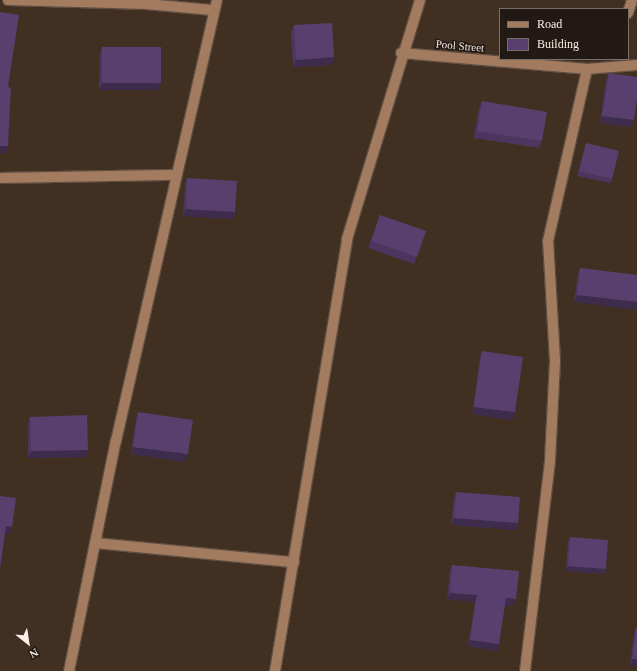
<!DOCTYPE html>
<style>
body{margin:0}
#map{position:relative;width:637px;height:671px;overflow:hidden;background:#412f22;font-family:"Times New Roman",serif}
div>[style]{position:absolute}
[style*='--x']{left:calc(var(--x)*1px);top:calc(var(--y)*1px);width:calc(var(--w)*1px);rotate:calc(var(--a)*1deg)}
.roads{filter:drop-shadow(1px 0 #5f4e42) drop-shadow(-1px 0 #5f4e42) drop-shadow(0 1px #5f4e42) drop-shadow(0 -1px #5f4e42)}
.minor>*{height:10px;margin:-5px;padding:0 5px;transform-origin:5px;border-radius:5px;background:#a37b5f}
.wall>*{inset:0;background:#4c365f}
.shaded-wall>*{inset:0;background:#3e2c4d}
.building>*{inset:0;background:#583f6e}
span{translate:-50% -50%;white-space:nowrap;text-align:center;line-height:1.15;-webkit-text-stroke:3px #221914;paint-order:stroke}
.street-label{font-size:11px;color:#fbefe7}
.legend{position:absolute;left:499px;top:8px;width:130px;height:52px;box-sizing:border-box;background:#221914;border:1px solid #796f68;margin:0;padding:5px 7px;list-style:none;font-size:12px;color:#fbefe7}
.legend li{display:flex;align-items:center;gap:8px;height:20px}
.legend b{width:20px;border:1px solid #796f68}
.north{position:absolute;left:8px;top:623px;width:40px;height:40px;-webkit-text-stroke:3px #221914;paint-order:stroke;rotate:150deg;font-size:11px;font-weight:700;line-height:16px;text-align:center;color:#fbefe7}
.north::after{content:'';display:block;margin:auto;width:14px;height:18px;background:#fbefe7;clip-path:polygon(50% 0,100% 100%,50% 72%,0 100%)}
</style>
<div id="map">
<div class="roads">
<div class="minor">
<div style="--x:8;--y:0;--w:138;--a:1.7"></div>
<div style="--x:146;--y:4;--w:66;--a:5.2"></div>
<div style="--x:628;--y:13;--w:14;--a:-73"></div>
<div style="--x:401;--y:53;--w:187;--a:4.9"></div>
<div style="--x:587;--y:69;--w:50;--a:-4.6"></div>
<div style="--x:0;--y:178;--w:175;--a:-1"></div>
<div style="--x:95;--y:543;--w:200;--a:5.5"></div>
<div style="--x:69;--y:671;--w:235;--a:-78.5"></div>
<div style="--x:116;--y:441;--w:452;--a:-77.1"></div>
<div style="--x:275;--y:671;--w:438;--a:-80.5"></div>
<div style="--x:347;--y:239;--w:250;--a:-73"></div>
<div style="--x:525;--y:671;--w:212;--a:-83.2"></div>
<div style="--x:550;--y:460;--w:99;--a:-87.1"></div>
<div style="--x:555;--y:361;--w:120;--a:-93.3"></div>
<div style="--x:548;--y:241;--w:176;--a:-77.2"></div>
</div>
</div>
<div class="wall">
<div style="clip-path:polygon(294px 25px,332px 65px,293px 67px,291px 32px)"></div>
<div style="clip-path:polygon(102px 47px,158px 90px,99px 90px,100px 54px)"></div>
<div style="clip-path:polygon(609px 73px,634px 120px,631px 127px,600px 123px,606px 80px)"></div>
<div style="clip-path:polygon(482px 101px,542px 141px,539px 148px,474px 138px,479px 108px)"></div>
<div style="clip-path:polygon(586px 143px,612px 179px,610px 183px,577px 176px)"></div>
<div style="clip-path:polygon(187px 178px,235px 212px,233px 219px,183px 216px,185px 185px)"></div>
<div style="clip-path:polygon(380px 215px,426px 231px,414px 264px,368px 248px)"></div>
<div style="clip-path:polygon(580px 268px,637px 275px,574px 302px,578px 275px)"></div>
<div style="clip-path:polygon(482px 351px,512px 420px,472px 414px,480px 358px)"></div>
<div style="clip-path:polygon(138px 412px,188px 454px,185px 462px,131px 454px,136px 419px)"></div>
<div style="clip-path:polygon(30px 417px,86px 457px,28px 458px,28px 424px)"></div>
<div style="clip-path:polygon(456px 492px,518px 523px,516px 530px,451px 525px,454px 499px)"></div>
<div style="clip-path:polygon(570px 537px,606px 569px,604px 574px,566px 571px,568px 542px)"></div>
<div style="clip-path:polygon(452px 565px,513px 606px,505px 605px,497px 651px,468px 646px,475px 602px,447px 599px,450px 571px)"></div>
<div style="clip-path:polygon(636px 628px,637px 666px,630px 665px,634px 634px)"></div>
</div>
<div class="shaded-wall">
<div style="clip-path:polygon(334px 57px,332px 65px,293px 67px,296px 60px)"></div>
<div style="clip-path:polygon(102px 83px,161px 83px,158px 90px,99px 90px)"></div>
<div style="clip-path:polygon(602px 116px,634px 120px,631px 127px,600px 123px)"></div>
<div style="clip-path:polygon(0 146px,8px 146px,5px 153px,0 153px)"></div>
<div style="clip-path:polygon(186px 209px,235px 212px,233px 219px,183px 216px)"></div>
<div style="clip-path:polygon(577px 295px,637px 302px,637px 310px,574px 302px)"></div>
<div style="clip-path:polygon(474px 407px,515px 412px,512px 420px,472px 414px)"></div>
<div style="clip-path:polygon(133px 447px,188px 454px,185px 462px,131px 454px)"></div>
<div style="clip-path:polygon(88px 450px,86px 457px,28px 458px,31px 451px)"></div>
<div style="clip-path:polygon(454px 518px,518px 523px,516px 530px,451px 525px)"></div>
<div style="clip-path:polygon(6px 526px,12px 527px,10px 534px,3px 533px)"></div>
<div style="clip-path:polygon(568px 566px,606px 569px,604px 574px,566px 571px)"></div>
<div style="clip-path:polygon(450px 593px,477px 595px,475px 602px,447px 599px)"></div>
<div style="clip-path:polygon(506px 598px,516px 599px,513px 606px,504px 605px)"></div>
<div style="clip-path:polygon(470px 640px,499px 644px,497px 651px,468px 646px)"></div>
<div style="clip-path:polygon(632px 659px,637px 659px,637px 666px,630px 665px)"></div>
</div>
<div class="building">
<div style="clip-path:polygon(0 12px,19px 15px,8px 87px,11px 88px,8px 146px,0 146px)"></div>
<div style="clip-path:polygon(332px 23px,334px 57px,296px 60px,294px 25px)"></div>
<div style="clip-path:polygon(102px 47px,161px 47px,161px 83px,102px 83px)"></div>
<div style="clip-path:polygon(609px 73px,637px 77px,637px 99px,634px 120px,602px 116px)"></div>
<div style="clip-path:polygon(482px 101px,547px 112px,542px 141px,477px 131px)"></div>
<div style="clip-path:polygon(586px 143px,619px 151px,612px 179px,579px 171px)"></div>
<div style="clip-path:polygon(187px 178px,237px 181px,235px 212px,186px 209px)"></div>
<div style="clip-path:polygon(380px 215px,426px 231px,417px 257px,371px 241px)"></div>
<div style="clip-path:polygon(580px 268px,637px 275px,637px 302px,577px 295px)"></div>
<div style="clip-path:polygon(482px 351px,523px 357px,515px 412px,474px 407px)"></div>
<div style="clip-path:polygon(138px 412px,193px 420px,188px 454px,133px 447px)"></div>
<div style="clip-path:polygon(87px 415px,88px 450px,31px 451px,30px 417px)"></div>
<div style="clip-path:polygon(456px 492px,520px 497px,518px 523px,454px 518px)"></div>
<div style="clip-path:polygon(0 496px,16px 498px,12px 527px,6px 526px,0 569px)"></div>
<div style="clip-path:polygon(570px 537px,608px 540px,606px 569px,568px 566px)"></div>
<div style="clip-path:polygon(452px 565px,519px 571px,516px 599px,506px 598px,499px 644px,470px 640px,477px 595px,450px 593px)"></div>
<div style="clip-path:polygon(636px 628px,637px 628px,637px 659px,632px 659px)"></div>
</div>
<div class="street-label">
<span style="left:460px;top:46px;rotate:5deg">Pool Street</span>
</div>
<ul class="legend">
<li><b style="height:5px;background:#a37b5f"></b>Road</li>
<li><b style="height:11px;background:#583f6e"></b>Building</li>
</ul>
<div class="north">N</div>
</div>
